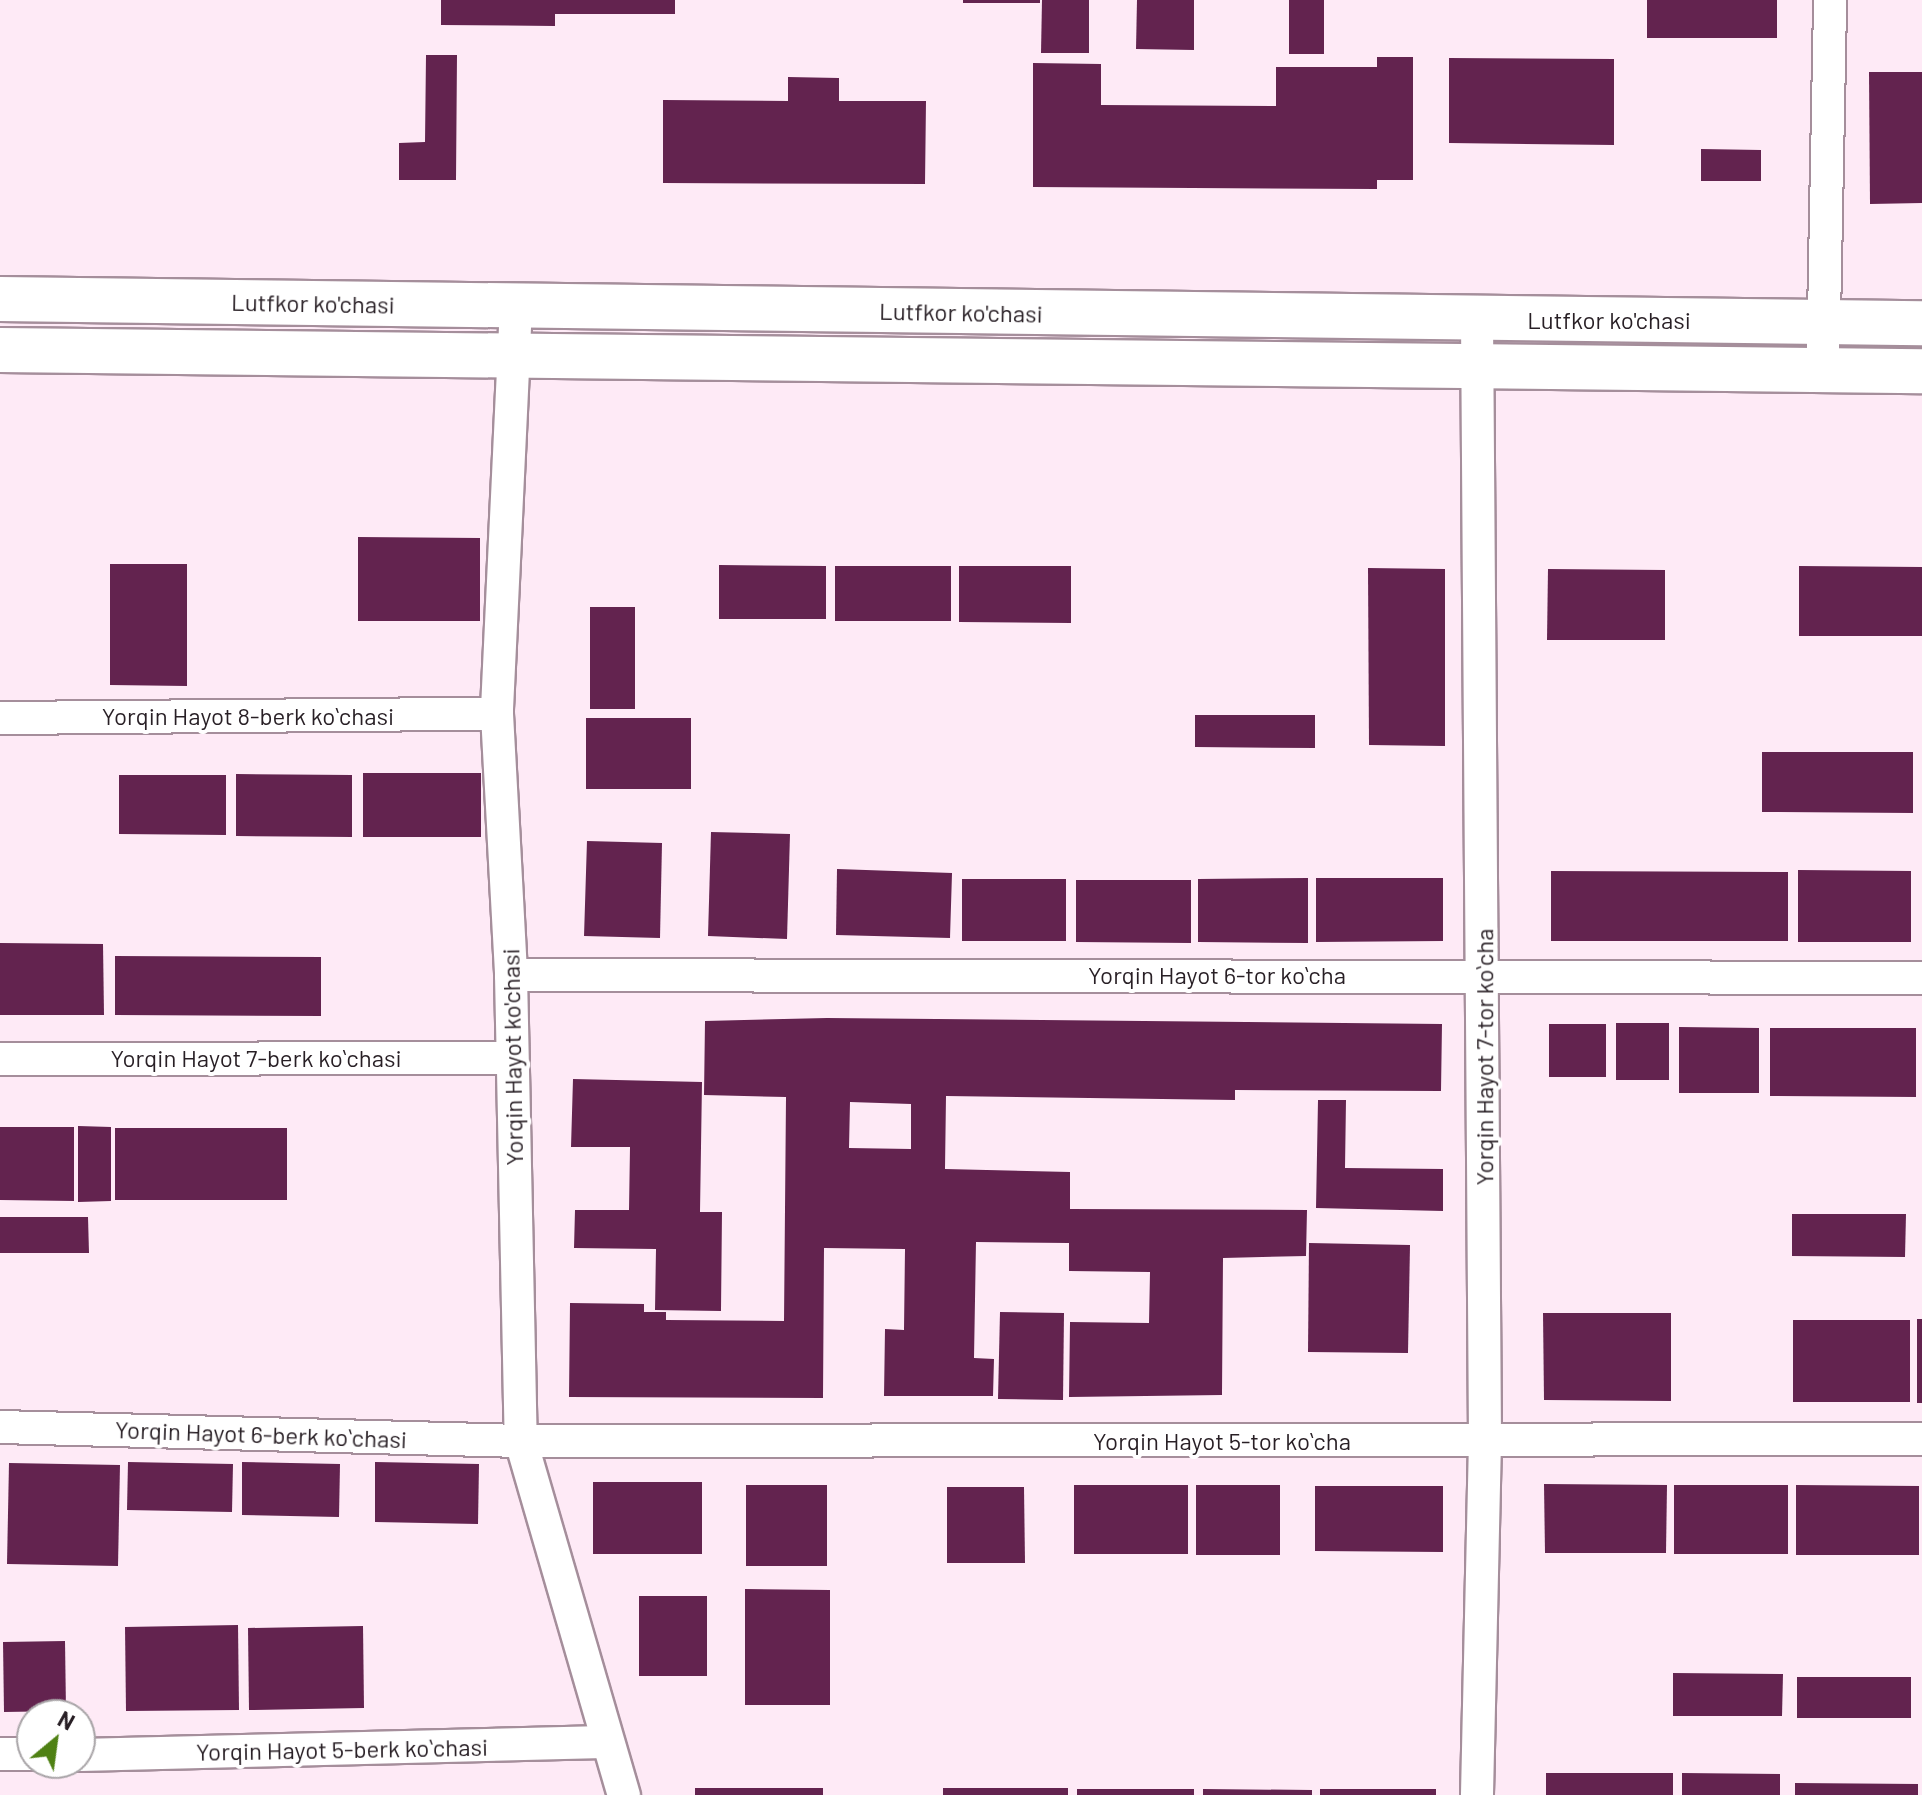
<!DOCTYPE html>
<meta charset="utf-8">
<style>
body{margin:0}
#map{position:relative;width:1922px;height:1795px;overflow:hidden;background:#feeaf6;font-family:Barlow,sans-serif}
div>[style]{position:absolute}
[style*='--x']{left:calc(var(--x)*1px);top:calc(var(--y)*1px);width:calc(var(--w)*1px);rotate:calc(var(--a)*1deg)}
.building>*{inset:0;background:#63234f}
.roads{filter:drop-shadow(2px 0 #a58e9b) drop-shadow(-2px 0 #a58e9b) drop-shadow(0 2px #a58e9b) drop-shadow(0 -2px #a58e9b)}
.street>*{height:32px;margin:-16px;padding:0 16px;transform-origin:16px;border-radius:16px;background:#fff}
.secondary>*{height:44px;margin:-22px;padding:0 22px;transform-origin:22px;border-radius:22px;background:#fff}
span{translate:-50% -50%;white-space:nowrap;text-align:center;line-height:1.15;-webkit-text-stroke:8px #fff;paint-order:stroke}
.street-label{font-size:24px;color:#281f25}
.north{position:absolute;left:16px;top:1699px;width:80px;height:80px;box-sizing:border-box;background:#fff;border:2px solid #a9a5a8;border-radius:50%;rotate:29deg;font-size:22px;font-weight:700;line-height:32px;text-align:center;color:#281f25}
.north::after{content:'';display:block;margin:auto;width:28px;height:36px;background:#4f8114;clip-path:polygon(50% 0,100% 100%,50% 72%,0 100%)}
</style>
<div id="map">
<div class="building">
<div style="clip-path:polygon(441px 0,675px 0,675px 14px,555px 14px,555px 26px,441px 25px)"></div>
<div style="clip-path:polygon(963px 0,1040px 0,1040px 3px,963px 3px)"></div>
<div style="clip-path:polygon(1042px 0,1089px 0,1089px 53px,1041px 53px)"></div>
<div style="clip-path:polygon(1137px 0,1194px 0,1194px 50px,1136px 49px)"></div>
<div style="clip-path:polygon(1289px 0,1324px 0,1324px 54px,1289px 54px)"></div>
<div style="clip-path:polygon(1647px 0,1777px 0,1777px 38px,1647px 38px)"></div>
<div style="clip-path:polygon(426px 55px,457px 55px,456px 180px,399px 180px,399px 143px,425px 142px)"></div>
<div style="clip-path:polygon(1377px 57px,1413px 57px,1413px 180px,1377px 180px,1377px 189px,1033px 187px,1033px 63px,1101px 64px,1101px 105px,1276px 106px,1276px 67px,1377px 67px)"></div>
<div style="clip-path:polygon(1449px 58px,1614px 59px,1614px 145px,1449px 143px)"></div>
<div style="clip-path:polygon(1869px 72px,1922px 72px,1922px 203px,1870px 204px)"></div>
<div style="clip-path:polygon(788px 77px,839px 78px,839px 101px,926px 101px,925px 184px,663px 183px,663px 100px,788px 101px)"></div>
<div style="clip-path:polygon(1701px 149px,1761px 150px,1761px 181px,1701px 181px)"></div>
<div style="clip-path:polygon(358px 537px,480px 538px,480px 621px,358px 621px)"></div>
<div style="clip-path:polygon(110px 564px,187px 564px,187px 686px,110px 685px)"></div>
<div style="clip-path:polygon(719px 565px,826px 566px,826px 619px,719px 619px)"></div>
<div style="clip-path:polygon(835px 566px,951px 566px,951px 621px,835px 621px)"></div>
<div style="clip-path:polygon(959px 566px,1071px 566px,1071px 623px,959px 622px)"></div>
<div style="clip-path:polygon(1799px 566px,1922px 567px,1922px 636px,1799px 636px)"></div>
<div style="clip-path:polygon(1368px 568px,1445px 569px,1445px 746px,1369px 745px)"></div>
<div style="clip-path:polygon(1548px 569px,1665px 570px,1665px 640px,1547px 640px)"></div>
<div style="clip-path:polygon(590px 607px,635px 607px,635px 709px,590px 709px)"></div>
<div style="clip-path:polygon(1195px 715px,1315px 715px,1315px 748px,1195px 747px)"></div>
<div style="clip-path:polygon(586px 718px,691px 718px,691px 789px,586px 789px)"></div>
<div style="clip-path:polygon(1762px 752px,1913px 752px,1913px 813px,1762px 812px)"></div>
<div style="clip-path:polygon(363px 773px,481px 773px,481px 837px,363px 837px)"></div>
<div style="clip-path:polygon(236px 774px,352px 775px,352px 837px,236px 836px)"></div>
<div style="clip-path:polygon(119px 775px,226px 775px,226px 835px,119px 834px)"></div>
<div style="clip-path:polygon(711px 832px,790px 834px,787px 939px,708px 936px)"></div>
<div style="clip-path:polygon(587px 841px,662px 843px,660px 938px,584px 936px)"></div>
<div style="clip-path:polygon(837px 869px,952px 873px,950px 938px,836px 935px)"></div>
<div style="clip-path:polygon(1798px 870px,1911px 871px,1911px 942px,1798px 942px)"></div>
<div style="clip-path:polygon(1551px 871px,1788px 872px,1788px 941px,1551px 941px)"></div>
<div style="clip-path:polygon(1308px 878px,1308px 943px,1198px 942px,1198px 879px)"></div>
<div style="clip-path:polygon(1316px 878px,1443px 878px,1443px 941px,1316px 942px)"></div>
<div style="clip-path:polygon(962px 879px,1066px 879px,1066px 941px,962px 941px)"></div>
<div style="clip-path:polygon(1076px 880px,1191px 880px,1191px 943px,1076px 942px)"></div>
<div style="clip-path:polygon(0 943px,103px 944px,104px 1015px,0 1015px)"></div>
<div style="clip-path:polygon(115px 956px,321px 957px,321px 1016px,115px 1015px)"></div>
<div style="clip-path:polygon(evenodd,827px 1018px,1442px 1024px,1441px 1091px,1235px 1090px,1235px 1100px,946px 1096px,945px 1169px,1070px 1172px,1070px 1209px,1307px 1210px,1306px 1256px,1223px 1258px,1222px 1395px,1069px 1397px,1070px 1322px,1149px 1323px,1150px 1272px,1069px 1271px,1069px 1243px,976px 1242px,974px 1358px,994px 1359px,993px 1396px,884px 1396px,885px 1329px,904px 1330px,905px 1249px,824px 1248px,823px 1398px,569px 1397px,570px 1303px,644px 1304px,644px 1312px,666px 1312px,666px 1320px,784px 1321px,786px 1097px,704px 1095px,705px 1021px,827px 1018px,850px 1102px,911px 1104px,911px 1149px,849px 1148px,850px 1102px)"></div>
<div style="clip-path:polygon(1616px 1023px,1669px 1023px,1669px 1080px,1616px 1080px)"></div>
<div style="clip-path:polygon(1549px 1024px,1606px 1024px,1606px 1077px,1549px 1077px)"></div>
<div style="clip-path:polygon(1679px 1027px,1759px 1028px,1759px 1093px,1679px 1093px)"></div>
<div style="clip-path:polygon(1770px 1028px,1916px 1028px,1916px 1097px,1770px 1096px)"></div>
<div style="clip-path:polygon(573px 1079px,702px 1082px,700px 1212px,722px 1212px,721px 1311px,655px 1310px,656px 1249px,574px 1248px,575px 1210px,629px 1210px,630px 1147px,571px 1147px)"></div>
<div style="clip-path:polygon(1318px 1100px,1346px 1100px,1345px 1168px,1443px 1169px,1443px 1211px,1316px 1208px)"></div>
<div style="clip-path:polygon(78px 1126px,111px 1127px,111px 1201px,78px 1202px)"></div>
<div style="clip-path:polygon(0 1127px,74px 1127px,74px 1201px,0 1200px)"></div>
<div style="clip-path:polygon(115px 1128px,287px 1128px,287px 1200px,115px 1200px)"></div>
<div style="clip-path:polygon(1792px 1214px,1906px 1214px,1905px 1257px,1792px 1256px)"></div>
<div style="clip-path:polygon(0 1217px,88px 1217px,89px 1253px,0 1253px)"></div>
<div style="clip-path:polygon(1309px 1243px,1410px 1245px,1408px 1353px,1308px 1352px)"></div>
<div style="clip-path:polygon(1000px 1312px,1064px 1313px,1063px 1400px,998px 1399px)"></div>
<div style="clip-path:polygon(1543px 1313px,1671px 1313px,1671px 1401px,1544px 1400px)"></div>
<div style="clip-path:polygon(1917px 1319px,1922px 1319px,1922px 1403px,1917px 1403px)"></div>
<div style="clip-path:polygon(1793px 1320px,1910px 1320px,1910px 1402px,1793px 1402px)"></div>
<div style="clip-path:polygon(128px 1462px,233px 1464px,232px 1512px,127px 1510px)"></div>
<div style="clip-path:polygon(242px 1462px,340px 1464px,339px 1517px,242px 1515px)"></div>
<div style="clip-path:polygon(375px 1462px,479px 1464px,478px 1524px,375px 1522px)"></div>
<div style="clip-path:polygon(9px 1463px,120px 1465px,118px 1566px,7px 1564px)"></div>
<div style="clip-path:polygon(593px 1482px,702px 1482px,702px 1554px,593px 1554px)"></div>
<div style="clip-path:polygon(1544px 1484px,1667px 1485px,1666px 1553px,1545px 1553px)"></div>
<div style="clip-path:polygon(746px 1485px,827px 1485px,827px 1566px,746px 1566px)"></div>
<div style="clip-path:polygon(1074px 1485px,1188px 1485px,1188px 1554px,1074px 1554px)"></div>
<div style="clip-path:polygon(1196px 1485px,1280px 1485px,1280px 1555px,1196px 1555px)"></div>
<div style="clip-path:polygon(1674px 1485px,1788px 1485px,1788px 1554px,1674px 1554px)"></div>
<div style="clip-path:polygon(1796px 1485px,1919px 1486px,1919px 1555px,1796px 1555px)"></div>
<div style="clip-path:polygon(1315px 1486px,1443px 1486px,1443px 1552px,1315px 1551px)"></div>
<div style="clip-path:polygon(947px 1487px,1024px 1487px,1025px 1563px,947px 1563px)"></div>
<div style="clip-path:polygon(745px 1589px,830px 1590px,830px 1705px,745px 1705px)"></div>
<div style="clip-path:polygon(639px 1596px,707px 1596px,707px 1676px,639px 1676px)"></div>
<div style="clip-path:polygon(238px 1625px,239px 1710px,126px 1711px,125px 1627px)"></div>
<div style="clip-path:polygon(363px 1626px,364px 1708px,249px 1710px,248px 1628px)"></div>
<div style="clip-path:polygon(65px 1641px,66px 1711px,4px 1712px,3px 1642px)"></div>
<div style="clip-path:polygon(1673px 1673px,1783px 1674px,1782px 1716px,1673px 1716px)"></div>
<div style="clip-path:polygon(1797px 1677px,1911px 1677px,1911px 1718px,1797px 1718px)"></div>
<div style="clip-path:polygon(1546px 1773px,1673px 1773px,1673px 1795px,1546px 1795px)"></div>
<div style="clip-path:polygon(1682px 1773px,1780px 1774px,1780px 1795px,1682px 1795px)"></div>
<div style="clip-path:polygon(1795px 1783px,1918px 1784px,1918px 1795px,1795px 1795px)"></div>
<div style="clip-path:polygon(695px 1788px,823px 1788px,823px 1795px,695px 1795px)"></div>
<div style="clip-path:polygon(943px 1788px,1068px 1788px,1068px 1795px,943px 1795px)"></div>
<div style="clip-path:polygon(1077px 1789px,1194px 1789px,1194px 1795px,1077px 1795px)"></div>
<div style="clip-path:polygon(1203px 1789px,1312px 1790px,1312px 1795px,1203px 1795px)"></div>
<div style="clip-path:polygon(1320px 1789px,1436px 1789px,1436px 1795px,1320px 1795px)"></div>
</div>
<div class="roads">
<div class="street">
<div style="--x:516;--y:306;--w:408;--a:92.7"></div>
<div style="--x:497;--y:714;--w:261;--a:86.9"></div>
<div style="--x:511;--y:975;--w:466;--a:88.8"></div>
<div style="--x:521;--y:1441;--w:369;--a:73.8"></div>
<div style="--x:1477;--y:319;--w:1122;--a:89.59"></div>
<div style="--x:1485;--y:1441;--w:354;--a:91.3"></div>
<div style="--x:1823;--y:370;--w:370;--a:-88.9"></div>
<div style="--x:0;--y:718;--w:497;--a:-0.5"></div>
<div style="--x:511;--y:975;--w:1411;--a:0.12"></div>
<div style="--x:0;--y:1059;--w:512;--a:-0.11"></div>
<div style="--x:0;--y:1427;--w:521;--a:1.54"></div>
<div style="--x:521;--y:1441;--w:1401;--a:-0.08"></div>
<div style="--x:0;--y:1754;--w:32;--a:0"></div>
<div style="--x:80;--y:1755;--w:524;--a:-1.42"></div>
</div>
<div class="secondary">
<div style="--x:0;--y:299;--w:1922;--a:0.72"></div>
<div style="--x:0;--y:350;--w:1922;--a:0.63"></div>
</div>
</div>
<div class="street-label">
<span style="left:313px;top:303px;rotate:1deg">Lutfkor ko'chasi</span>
<span style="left:961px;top:312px;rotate:1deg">Lutfkor ko'chasi</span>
<span style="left:1609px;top:320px">Lutfkor ko'chasi</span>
<span style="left:248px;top:716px">Yorqin Hayot 8-berk koʻchasi</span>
<span style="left:1217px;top:975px">Yorqin Hayot 6-tor koʻcha</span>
<span style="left:512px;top:1057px;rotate:-91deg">Yorqin Hayot ko'chasi</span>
<span style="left:1484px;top:1057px;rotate:-90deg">Yorqin Hayot 7-tor koʻcha</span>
<span style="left:256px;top:1058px">Yorqin Hayot 7-berk koʻchasi</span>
<span style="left:261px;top:1434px;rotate:2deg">Yorqin Hayot 6-berk koʻchasi</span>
<span style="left:1222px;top:1441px">Yorqin Hayot 5-tor koʻcha</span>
<span style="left:342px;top:1749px;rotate:-1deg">Yorqin Hayot 5-berk koʻchasi</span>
</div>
<div class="north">N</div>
</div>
